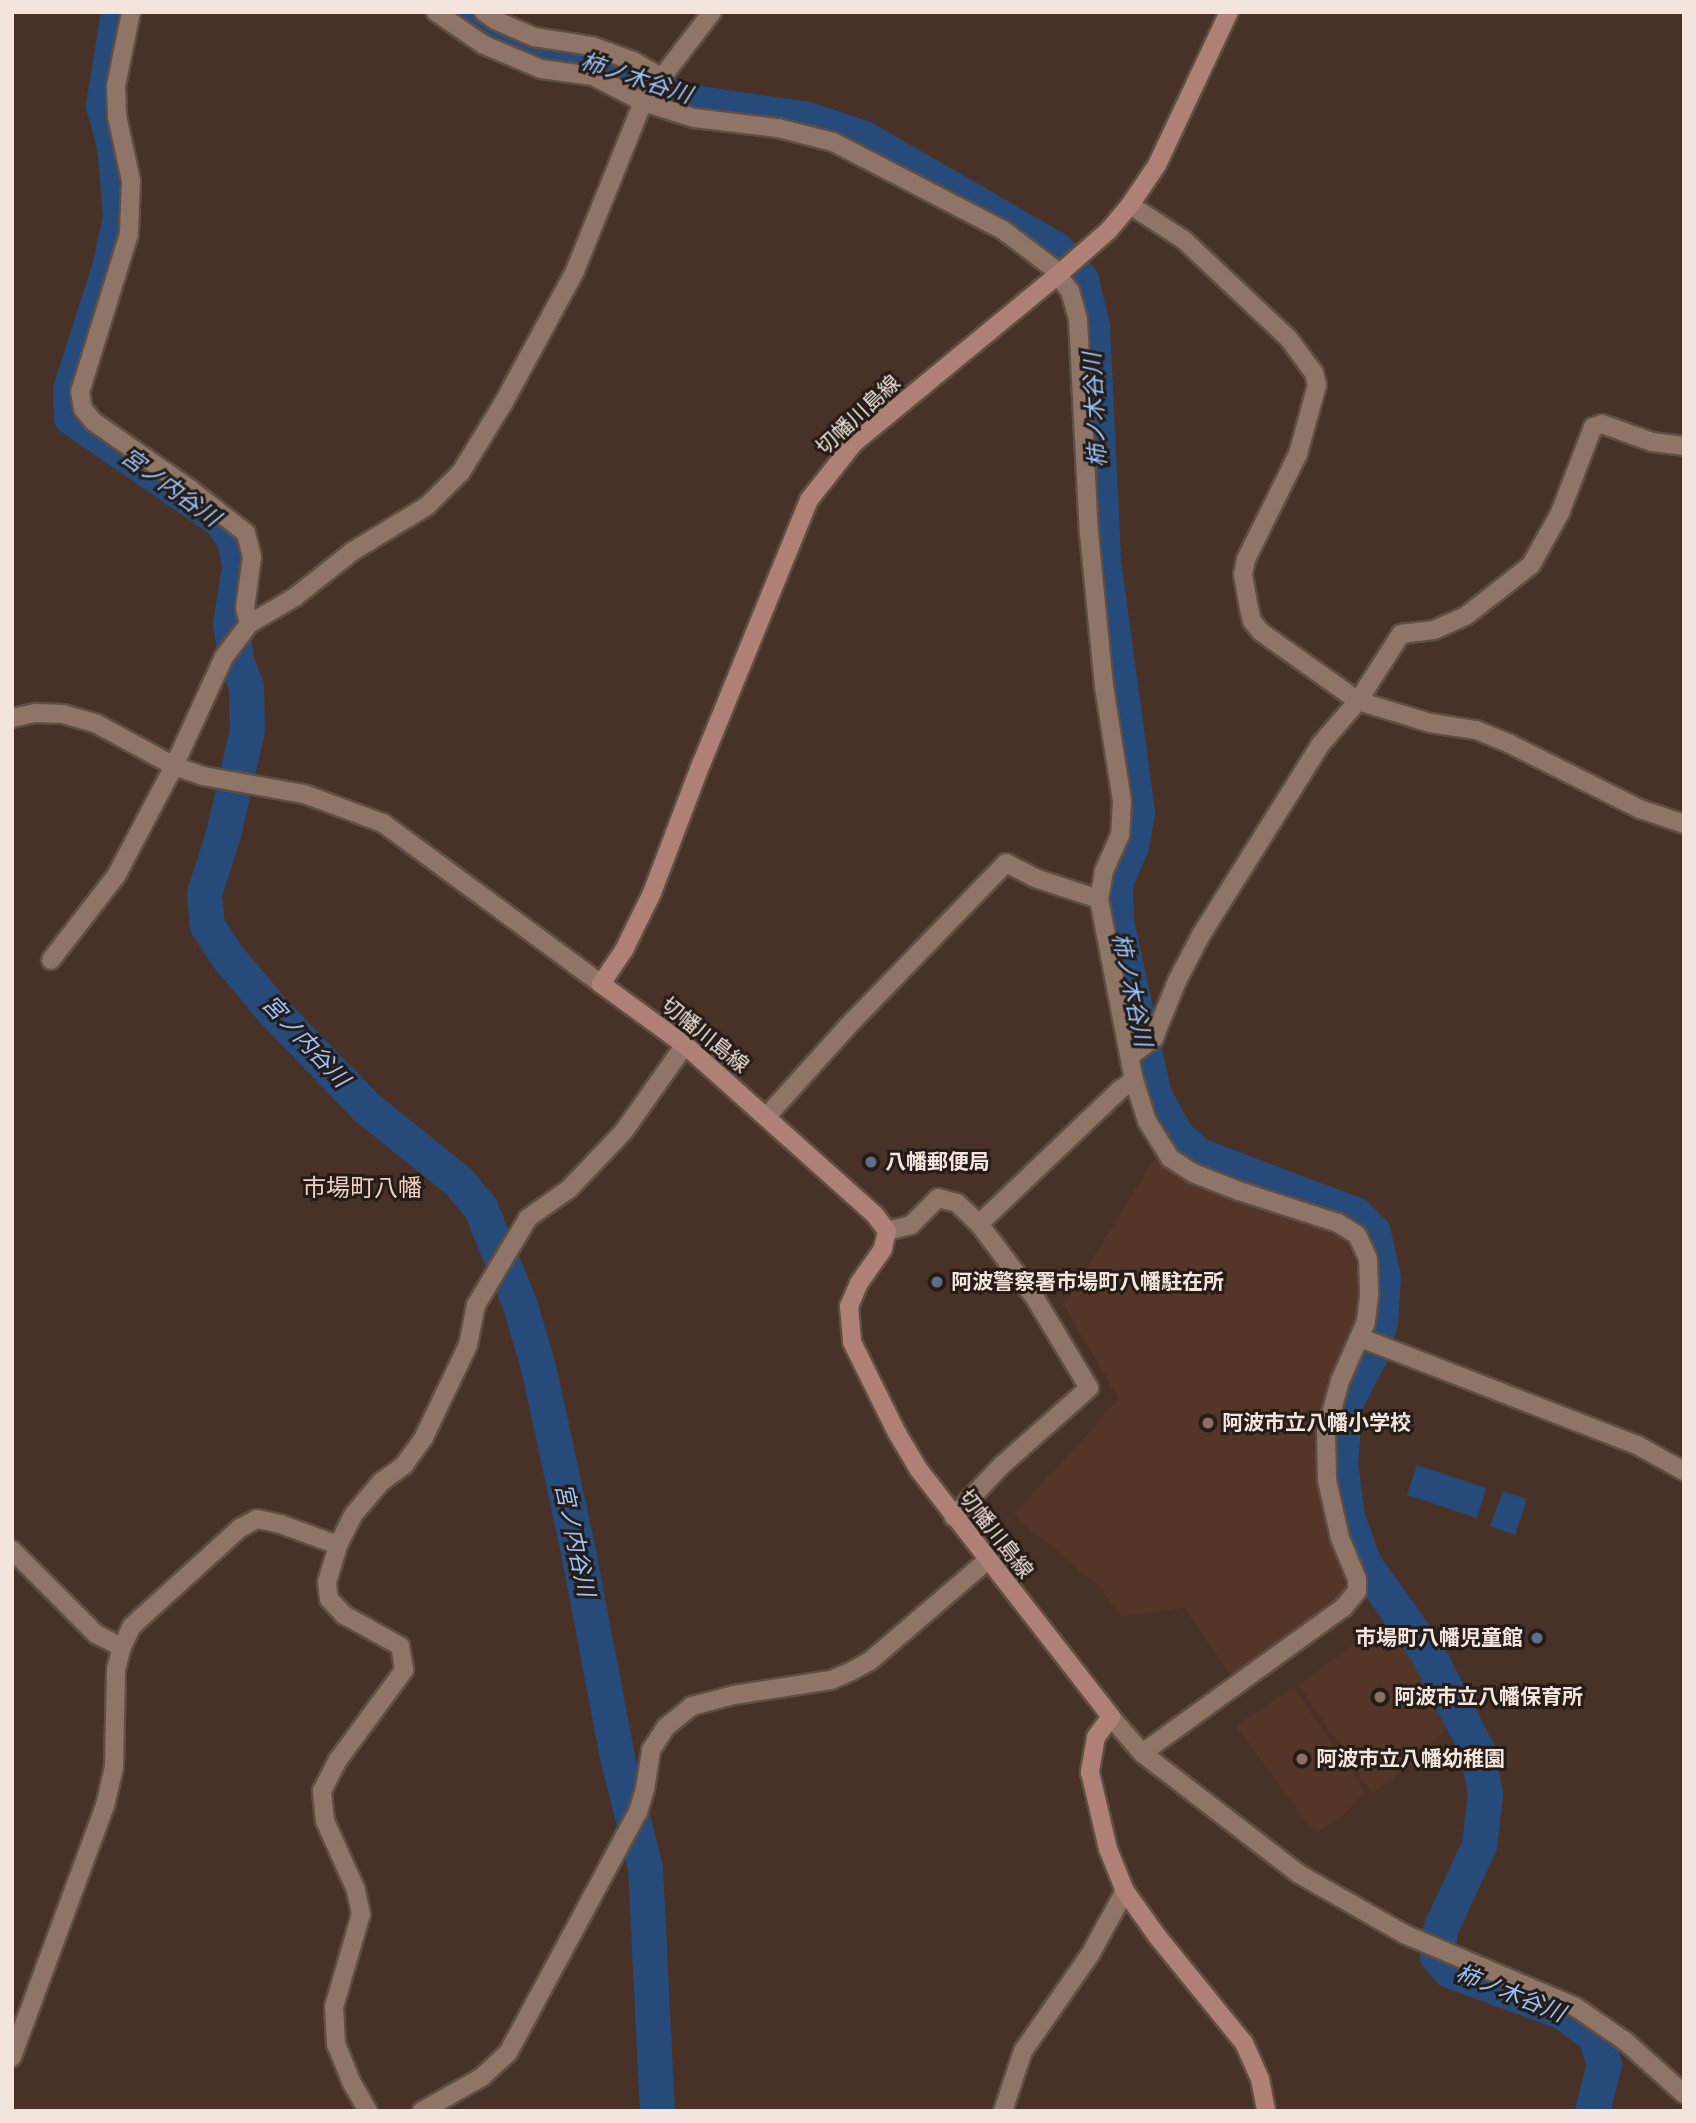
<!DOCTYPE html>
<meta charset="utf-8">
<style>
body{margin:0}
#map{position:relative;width:1696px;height:2123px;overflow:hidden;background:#483126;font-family:"Roboto Condensed","Noto Sans JP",sans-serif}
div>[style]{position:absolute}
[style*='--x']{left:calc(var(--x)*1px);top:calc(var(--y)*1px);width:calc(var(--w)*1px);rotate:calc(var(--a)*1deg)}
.built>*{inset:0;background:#543628}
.water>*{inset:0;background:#264b7a}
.river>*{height:35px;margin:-17.5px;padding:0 17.5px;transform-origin:17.5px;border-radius:17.5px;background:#264b7a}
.roads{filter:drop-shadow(2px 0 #604e44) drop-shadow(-2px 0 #604e44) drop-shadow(0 2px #604e44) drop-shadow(0 -2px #604e44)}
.street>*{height:18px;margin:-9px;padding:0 9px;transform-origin:9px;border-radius:9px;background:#8f7568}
.secondary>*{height:18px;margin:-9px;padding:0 9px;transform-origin:9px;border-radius:9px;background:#af8076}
.dots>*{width:19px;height:19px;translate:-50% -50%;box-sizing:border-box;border:4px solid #261c17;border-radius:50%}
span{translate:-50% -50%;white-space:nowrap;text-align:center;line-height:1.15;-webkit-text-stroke:6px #261c17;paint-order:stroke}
.street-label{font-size:21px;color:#f3e4dd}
.poi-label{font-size:21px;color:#f3e4dd;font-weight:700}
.left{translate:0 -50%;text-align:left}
.right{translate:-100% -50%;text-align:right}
.water-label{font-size:23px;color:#97c4ff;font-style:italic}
.quarter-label{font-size:24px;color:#edd0c2}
.frame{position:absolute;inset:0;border:14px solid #f3e4dd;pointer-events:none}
</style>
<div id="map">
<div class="built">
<div style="clip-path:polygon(1155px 1158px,1190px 1180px,1314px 1225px,1346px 1242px,1361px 1276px,1358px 1317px,1327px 1385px,1314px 1448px,1326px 1530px,1349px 1577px,1347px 1596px,1232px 1678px,1185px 1608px,1121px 1616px,1100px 1587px,1014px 1515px,1119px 1399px,1064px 1305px)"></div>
<div style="clip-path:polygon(1393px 1617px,1462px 1709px,1421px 1757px,1372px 1793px,1298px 1685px)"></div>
<div style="clip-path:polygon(1294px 1687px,1365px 1792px,1342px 1817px,1320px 1830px,1311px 1828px,1236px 1726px)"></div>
</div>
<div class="water">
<div style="clip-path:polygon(1417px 1465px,1486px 1488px,1477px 1518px,1407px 1495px)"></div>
<div style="clip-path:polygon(1503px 1491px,1527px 1499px,1515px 1535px,1490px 1526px)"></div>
</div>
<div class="river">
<div style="--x:118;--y:12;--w:94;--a:99.2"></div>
<div style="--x:103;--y:105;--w:41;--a:74.6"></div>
<div style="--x:114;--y:145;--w:72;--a:85.2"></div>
<div style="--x:120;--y:217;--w:52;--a:102.2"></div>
<div style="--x:109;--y:268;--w:127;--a:107.9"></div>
<div style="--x:70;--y:389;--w:28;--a:88"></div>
<div style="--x:71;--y:417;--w:180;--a:34.6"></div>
<div style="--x:219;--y:519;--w:26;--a:54"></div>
<div style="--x:234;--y:540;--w:26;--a:79"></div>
<div style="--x:239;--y:566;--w:59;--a:98.8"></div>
<div style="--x:230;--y:624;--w:40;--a:80"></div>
<div style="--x:237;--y:663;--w:25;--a:69"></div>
<div style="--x:246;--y:686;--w:44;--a:88.7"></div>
<div style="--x:247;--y:730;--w:107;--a:103"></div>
<div style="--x:223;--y:834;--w:62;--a:107.9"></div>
<div style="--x:204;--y:893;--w:32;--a:85"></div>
<div style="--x:207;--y:925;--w:38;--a:57"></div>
<div style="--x:228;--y:957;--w:72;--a:50.1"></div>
<div style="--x:274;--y:1012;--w:132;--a:45.9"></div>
<div style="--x:366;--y:1107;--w:119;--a:38.9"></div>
<div style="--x:459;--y:1182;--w:33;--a:50"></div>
<div style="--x:480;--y:1207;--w:106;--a:67.8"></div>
<div style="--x:520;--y:1305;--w:69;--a:73.9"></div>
<div style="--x:539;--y:1371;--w:185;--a:77.8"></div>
<div style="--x:578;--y:1552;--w:213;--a:79.2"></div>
<div style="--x:618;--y:1761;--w:109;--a:75.7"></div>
<div style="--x:645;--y:1867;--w:244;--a:87.2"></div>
<div style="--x:458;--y:12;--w:38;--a:37"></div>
<div style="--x:488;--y:35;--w:47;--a:23.8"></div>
<div style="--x:531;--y:54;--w:62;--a:5.5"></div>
<div style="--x:593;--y:60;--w:83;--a:25"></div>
<div style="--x:668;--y:95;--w:33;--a:14"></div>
<div style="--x:700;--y:103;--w:109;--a:8.4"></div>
<div style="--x:808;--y:119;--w:57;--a:18.4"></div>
<div style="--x:862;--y:137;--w:224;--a:30"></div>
<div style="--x:1056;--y:249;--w:40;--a:51"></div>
<div style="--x:1081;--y:280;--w:46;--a:76.3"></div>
<div style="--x:1092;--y:325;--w:235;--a:87.3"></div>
<div style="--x:1103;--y:560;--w:254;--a:82.3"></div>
<div style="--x:1137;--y:812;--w:35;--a:100"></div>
<div style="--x:1131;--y:846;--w:40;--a:113.4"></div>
<div style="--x:1115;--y:883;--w:38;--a:88"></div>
<div style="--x:1116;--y:921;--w:178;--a:77.7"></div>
<div style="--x:1154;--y:1095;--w:46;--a:61.2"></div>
<div style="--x:1176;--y:1135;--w:30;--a:42"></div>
<div style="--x:1198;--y:1155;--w:168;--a:20.6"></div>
<div style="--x:1355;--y:1214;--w:25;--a:45"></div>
<div style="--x:1373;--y:1232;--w:46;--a:77.5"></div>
<div style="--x:1383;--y:1277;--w:45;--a:93.8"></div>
<div style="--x:1380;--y:1322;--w:37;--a:107"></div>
<div style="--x:1369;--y:1357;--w:52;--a:117.6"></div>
<div style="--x:1345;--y:1403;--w:59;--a:94.8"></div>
<div style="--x:1340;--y:1462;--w:54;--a:82.6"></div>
<div style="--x:1347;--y:1516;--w:51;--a:70.5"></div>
<div style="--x:1364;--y:1564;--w:108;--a:54.4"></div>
<div style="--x:1427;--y:1652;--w:110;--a:63"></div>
<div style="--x:1477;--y:1750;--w:45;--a:79.7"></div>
<div style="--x:1485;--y:1794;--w:51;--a:96.7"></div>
<div style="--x:1479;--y:1845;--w:93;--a:114.9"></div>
<div style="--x:1440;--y:1929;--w:27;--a:96"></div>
<div style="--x:1437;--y:1956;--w:18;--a:49"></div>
<div style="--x:1449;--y:1970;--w:121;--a:20.2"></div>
<div style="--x:1563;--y:2012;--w:40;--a:37"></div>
<div style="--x:1595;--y:2036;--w:29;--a:72"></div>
<div style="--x:1604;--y:2064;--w:49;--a:104.3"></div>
</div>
<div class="roads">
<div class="street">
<div style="--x:131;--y:12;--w:76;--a:101.5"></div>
<div style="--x:116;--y:86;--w:30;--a:88"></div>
<div style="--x:117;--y:116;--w:66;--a:77.8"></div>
<div style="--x:131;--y:181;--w:53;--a:92.2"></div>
<div style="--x:129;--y:234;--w:165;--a:107.2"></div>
<div style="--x:80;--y:392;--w:17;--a:80"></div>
<div style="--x:83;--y:409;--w:17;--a:50"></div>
<div style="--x:94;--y:422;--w:117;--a:34.9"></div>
<div style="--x:190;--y:489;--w:71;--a:38.2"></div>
<div style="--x:246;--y:533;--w:25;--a:76"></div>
<div style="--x:252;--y:557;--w:51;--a:97.8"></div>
<div style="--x:245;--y:608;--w:16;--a:76"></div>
<div style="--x:436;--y:12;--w:58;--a:34.5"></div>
<div style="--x:484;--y:45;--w:62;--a:22.8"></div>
<div style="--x:541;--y:69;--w:52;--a:7.7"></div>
<div style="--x:593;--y:76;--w:56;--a:27.5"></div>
<div style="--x:643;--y:102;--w:53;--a:17.4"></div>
<div style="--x:694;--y:118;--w:85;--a:6.8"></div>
<div style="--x:778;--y:128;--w:57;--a:14.3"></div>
<div style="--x:833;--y:142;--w:191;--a:27.4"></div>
<div style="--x:1003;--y:230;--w:63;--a:37.2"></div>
<div style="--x:1053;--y:268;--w:29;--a:54"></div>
<div style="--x:1070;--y:291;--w:29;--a:74"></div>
<div style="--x:1078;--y:319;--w:214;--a:87.1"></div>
<div style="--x:1089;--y:533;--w:154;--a:84.4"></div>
<div style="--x:1104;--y:686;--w:116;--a:81.1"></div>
<div style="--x:1122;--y:801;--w:34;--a:93"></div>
<div style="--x:1120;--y:835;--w:39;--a:114"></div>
<div style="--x:1104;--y:871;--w:28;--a:100"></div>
<div style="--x:1099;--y:899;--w:184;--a:79.1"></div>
<div style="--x:1134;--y:1080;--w:43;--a:72.4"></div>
<div style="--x:1147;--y:1121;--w:44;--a:58.1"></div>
<div style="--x:1170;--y:1158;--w:27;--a:33"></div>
<div style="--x:1193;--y:1173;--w:49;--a:21.4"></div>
<div style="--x:1239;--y:1191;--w:104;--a:17.9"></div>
<div style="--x:1338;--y:1223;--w:22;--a:32"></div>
<div style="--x:1357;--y:1235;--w:26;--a:65"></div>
<div style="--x:1368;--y:1259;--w:37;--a:88"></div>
<div style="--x:1369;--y:1296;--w:26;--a:97"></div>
<div style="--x:1366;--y:1322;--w:64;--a:113.8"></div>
<div style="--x:1340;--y:1381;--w:53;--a:105.4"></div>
<div style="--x:1326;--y:1432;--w:48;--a:88.8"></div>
<div style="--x:1327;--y:1480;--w:59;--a:77.4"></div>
<div style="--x:1340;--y:1538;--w:44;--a:67.5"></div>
<div style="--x:1357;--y:1579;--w:12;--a:90"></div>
<div style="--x:1357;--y:1591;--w:21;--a:129"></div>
<div style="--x:1344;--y:1607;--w:249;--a:144.1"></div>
<div style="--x:484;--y:12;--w:14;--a:36"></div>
<div style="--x:495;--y:20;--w:43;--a:23.6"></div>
<div style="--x:534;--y:37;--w:59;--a:8.8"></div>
<div style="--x:592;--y:46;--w:44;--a:20.1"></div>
<div style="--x:633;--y:61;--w:34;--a:30"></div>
<div style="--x:1130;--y:205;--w:64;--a:32.9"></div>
<div style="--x:1184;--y:240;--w:144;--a:43.3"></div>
<div style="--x:1289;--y:339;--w:42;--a:53.7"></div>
<div style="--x:1314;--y:373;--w:12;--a:76"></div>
<div style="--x:1317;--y:385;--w:72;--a:105.4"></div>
<div style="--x:1298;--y:454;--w:117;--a:116.3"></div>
<div style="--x:1246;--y:559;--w:16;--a:101"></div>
<div style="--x:1243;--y:575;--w:34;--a:80"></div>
<div style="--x:1249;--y:608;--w:13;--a:77"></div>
<div style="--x:1252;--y:621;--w:14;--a:51"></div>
<div style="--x:1261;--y:632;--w:119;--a:35.4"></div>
<div style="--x:1358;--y:701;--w:75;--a:17"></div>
<div style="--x:1430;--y:723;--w:47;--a:8.7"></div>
<div style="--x:1476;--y:730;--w:35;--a:22"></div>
<div style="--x:1508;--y:743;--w:148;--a:26.6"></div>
<div style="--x:1640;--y:809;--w:46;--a:18.8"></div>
<div style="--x:12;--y:718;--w:25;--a:-12"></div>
<div style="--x:36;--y:713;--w:27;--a:2"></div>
<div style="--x:63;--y:714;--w:35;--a:16"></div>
<div style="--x:97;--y:724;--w:88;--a:28.6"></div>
<div style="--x:174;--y:766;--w:31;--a:19"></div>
<div style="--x:203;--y:776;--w:103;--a:10.1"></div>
<div style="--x:304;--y:794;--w:84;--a:20.2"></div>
<div style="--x:383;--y:823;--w:271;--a:36.4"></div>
<div style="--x:51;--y:960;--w:106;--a:-52.3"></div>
<div style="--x:116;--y:876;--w:124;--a:-62.2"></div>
<div style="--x:174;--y:766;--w:120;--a:-65.4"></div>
<div style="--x:224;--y:657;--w:41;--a:-52.9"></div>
<div style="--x:249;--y:624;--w:53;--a:-30.4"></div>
<div style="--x:295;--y:597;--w:74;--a:-38.4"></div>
<div style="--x:353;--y:551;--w:87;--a:-31.3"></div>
<div style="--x:427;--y:506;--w:48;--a:-45"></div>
<div style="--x:461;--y:472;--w:82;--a:-58.4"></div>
<div style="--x:504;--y:402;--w:149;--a:-61.5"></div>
<div style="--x:575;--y:271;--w:182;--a:-68.1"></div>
<div style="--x:643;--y:102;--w:113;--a:-52.5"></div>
<div style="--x:1131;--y:1055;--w:29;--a:-36"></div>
<div style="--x:1154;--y:1038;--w:61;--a:-68"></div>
<div style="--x:1177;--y:981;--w:52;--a:-62.4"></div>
<div style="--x:1201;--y:935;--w:224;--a:-57.9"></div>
<div style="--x:1320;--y:745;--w:58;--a:-49.2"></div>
<div style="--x:1358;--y:701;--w:80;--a:-57.3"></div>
<div style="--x:1401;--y:634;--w:33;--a:-7"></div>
<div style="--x:1434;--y:630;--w:36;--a:-24"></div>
<div style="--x:1467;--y:615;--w:81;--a:-38"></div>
<div style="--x:1531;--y:565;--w:60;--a:-60.9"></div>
<div style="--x:1560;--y:513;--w:92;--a:-69"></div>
<div style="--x:1593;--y:427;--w:9;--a:-18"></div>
<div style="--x:1602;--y:424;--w:53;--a:19.8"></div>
<div style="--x:1652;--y:442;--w:32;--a:7"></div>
<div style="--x:767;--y:1116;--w:120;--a:-48"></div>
<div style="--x:847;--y:1027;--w:228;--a:-45.9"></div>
<div style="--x:1006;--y:863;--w:33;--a:27"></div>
<div style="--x:1035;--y:878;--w:67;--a:18.2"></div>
<div style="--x:979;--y:1224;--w:196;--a:-43.6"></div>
<div style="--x:1121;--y:1089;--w:16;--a:-35"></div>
<div style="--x:887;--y:1231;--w:25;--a:-14"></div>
<div style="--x:911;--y:1225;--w:38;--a:-45"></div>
<div style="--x:938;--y:1198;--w:20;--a:15"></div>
<div style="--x:957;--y:1203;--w:30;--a:44"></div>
<div style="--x:979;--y:1224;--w:93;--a:52.9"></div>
<div style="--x:1035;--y:1298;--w:105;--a:59"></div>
<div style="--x:1089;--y:1388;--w:118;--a:138.4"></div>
<div style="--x:1001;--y:1466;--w:70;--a:133.3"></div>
<div style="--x:1361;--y:1338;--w:296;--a:21.2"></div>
<div style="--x:1637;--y:1445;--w:54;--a:29"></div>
<div style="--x:12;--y:1550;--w:119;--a:45"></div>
<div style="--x:96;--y:1634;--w:29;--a:27"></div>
<div style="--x:1111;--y:1717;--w:48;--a:49.3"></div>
<div style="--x:1142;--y:1753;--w:198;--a:37.6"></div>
<div style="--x:1299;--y:1874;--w:121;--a:29.7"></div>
<div style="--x:1404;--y:1934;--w:185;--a:23"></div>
<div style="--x:1574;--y:2006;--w:62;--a:34.5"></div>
<div style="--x:1625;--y:2041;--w:79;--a:41.9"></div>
<div style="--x:12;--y:2057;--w:268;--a:-69.7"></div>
<div style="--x:105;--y:1806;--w:40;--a:-77"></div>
<div style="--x:114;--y:1767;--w:98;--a:-88.8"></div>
<div style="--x:116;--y:1669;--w:23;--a:-75"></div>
<div style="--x:122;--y:1647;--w:23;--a:-65"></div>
<div style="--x:132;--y:1626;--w:146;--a:-42.2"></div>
<div style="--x:240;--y:1528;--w:19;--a:-28"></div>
<div style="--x:257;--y:1519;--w:24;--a:12"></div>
<div style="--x:280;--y:1524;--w:62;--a:19.9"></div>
<div style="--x:368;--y:2111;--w:34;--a:-120"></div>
<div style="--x:351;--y:2081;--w:40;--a:-112"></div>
<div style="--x:336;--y:2044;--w:37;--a:-93"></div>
<div style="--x:334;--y:2007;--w:97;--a:-73.8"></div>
<div style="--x:361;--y:1914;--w:25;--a:-102"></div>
<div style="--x:356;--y:1890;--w:76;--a:-114.2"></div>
<div style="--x:325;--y:1821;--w:30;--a:-96"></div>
<div style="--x:322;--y:1791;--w:35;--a:-63"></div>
<div style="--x:338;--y:1760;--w:112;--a:-53.7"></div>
<div style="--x:404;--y:1670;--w:24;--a:-99"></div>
<div style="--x:400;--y:1646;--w:64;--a:-151"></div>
<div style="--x:344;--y:1615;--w:22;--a:-133"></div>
<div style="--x:329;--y:1599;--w:17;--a:-97"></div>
<div style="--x:327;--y:1582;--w:39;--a:-73"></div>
<div style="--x:338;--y:1545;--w:35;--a:-63"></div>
<div style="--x:354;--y:1514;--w:42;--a:-49.8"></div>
<div style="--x:381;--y:1482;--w:29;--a:-36"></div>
<div style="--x:404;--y:1465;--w:34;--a:-54"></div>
<div style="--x:424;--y:1437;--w:102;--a:-64.4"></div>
<div style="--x:468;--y:1345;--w:41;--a:-78.7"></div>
<div style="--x:476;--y:1305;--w:101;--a:-59.1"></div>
<div style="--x:528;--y:1218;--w:50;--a:-35.3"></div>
<div style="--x:569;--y:1189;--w:80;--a:-46.5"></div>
<div style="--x:624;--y:1131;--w:105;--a:-54.7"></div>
<div style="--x:422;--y:2111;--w:69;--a:-29.5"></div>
<div style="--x:482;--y:2077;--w:35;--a:-43"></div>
<div style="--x:508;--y:2053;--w:274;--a:-61.7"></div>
<div style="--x:638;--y:1812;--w:24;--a:-73"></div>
<div style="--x:645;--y:1789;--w:39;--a:-81"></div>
<div style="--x:651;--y:1750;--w:27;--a:-57"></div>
<div style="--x:666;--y:1727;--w:33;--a:-39"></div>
<div style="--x:692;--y:1706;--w:43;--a:-14.7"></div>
<div style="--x:734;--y:1695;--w:98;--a:-8.8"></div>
<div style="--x:831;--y:1680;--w:21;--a:-23"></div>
<div style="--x:850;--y:1672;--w:23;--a:-29"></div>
<div style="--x:870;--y:1661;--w:155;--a:-40.6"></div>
<div style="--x:1003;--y:2111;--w:63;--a:-71.6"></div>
<div style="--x:1023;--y:2051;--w:119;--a:-55.2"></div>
<div style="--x:1091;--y:1953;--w:71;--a:-61.3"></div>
</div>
<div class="secondary">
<div style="--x:1229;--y:12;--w:169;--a:115.2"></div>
<div style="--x:1157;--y:165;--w:48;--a:124"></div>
<div style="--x:1130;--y:205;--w:34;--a:130"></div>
<div style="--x:1108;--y:231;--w:65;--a:138.7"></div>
<div style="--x:1059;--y:274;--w:267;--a:140.5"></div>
<div style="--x:853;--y:444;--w:71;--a:128.2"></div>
<div style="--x:809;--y:500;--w:285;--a:112.2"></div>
<div style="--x:701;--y:764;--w:138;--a:110.8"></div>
<div style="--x:652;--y:893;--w:64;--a:116.2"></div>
<div style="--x:624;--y:950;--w:41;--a:124.1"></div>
<div style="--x:601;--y:984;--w:104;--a:36"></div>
<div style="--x:685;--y:1045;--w:255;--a:41.8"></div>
<div style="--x:875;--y:1215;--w:20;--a:53"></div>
<div style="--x:887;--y:1231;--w:18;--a:103"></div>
<div style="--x:883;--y:1249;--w:42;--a:125.2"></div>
<div style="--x:859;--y:1283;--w:25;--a:113"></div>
<div style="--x:849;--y:1306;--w:36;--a:85"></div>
<div style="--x:852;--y:1342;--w:102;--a:63.7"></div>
<div style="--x:897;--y:1433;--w:43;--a:59.3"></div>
<div style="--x:919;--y:1470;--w:313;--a:52.1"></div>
<div style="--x:1111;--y:1717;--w:25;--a:127"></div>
<div style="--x:1096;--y:1737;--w:36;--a:100"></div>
<div style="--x:1090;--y:1772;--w:79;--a:76.8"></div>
<div style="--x:1108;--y:1849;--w:45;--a:68"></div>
<div style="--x:1125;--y:1891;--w:55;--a:54.6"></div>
<div style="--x:1157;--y:1936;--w:138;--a:50.9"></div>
<div style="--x:1244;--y:2043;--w:39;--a:66"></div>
<div style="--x:1260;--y:2079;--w:33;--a:79"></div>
</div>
</div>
<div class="dots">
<div style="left:871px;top:1162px;background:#5c6f8a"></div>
<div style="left:937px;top:1282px;background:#5c6f8a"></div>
<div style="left:1208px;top:1423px;background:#8d6e63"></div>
<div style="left:1537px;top:1638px;background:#5c6f8a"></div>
<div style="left:1380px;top:1697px;background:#8d6e63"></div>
<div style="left:1302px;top:1759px;background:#8d6e63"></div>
</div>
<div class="street-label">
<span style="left:858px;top:415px;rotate:-43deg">切幡川島線</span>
<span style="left:705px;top:1035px;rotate:39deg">切幡川島線</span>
<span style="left:996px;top:1534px;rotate:52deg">切幡川島線</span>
</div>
<div class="poi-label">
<span class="left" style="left:885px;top:1162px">八幡郵便局</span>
<span class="left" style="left:951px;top:1282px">阿波警察署市場町八幡駐在所</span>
<span class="left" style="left:1222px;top:1423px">阿波市立八幡小学校</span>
<span class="right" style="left:1523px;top:1638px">市場町八幡児童館</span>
<span class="left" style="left:1394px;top:1697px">阿波市立八幡保育所</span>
<span class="left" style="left:1316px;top:1759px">阿波市立八幡幼稚園</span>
</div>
<div class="water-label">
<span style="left:636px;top:79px;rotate:18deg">柿ノ木谷川</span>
<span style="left:1096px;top:410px;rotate:-93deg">柿ノ木谷川</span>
<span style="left:170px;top:488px;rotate:36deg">宮ノ内谷川</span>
<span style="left:1131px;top:990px;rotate:78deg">柿ノ木谷川</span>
<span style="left:305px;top:1042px;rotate:47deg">宮ノ内谷川</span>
<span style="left:574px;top:1540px;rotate:78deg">宮ノ内谷川</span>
<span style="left:1510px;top:1994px;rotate:22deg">柿ノ木谷川</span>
</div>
<div class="quarter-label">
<span style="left:362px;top:1189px">市場町八幡</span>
</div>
<div class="frame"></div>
</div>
